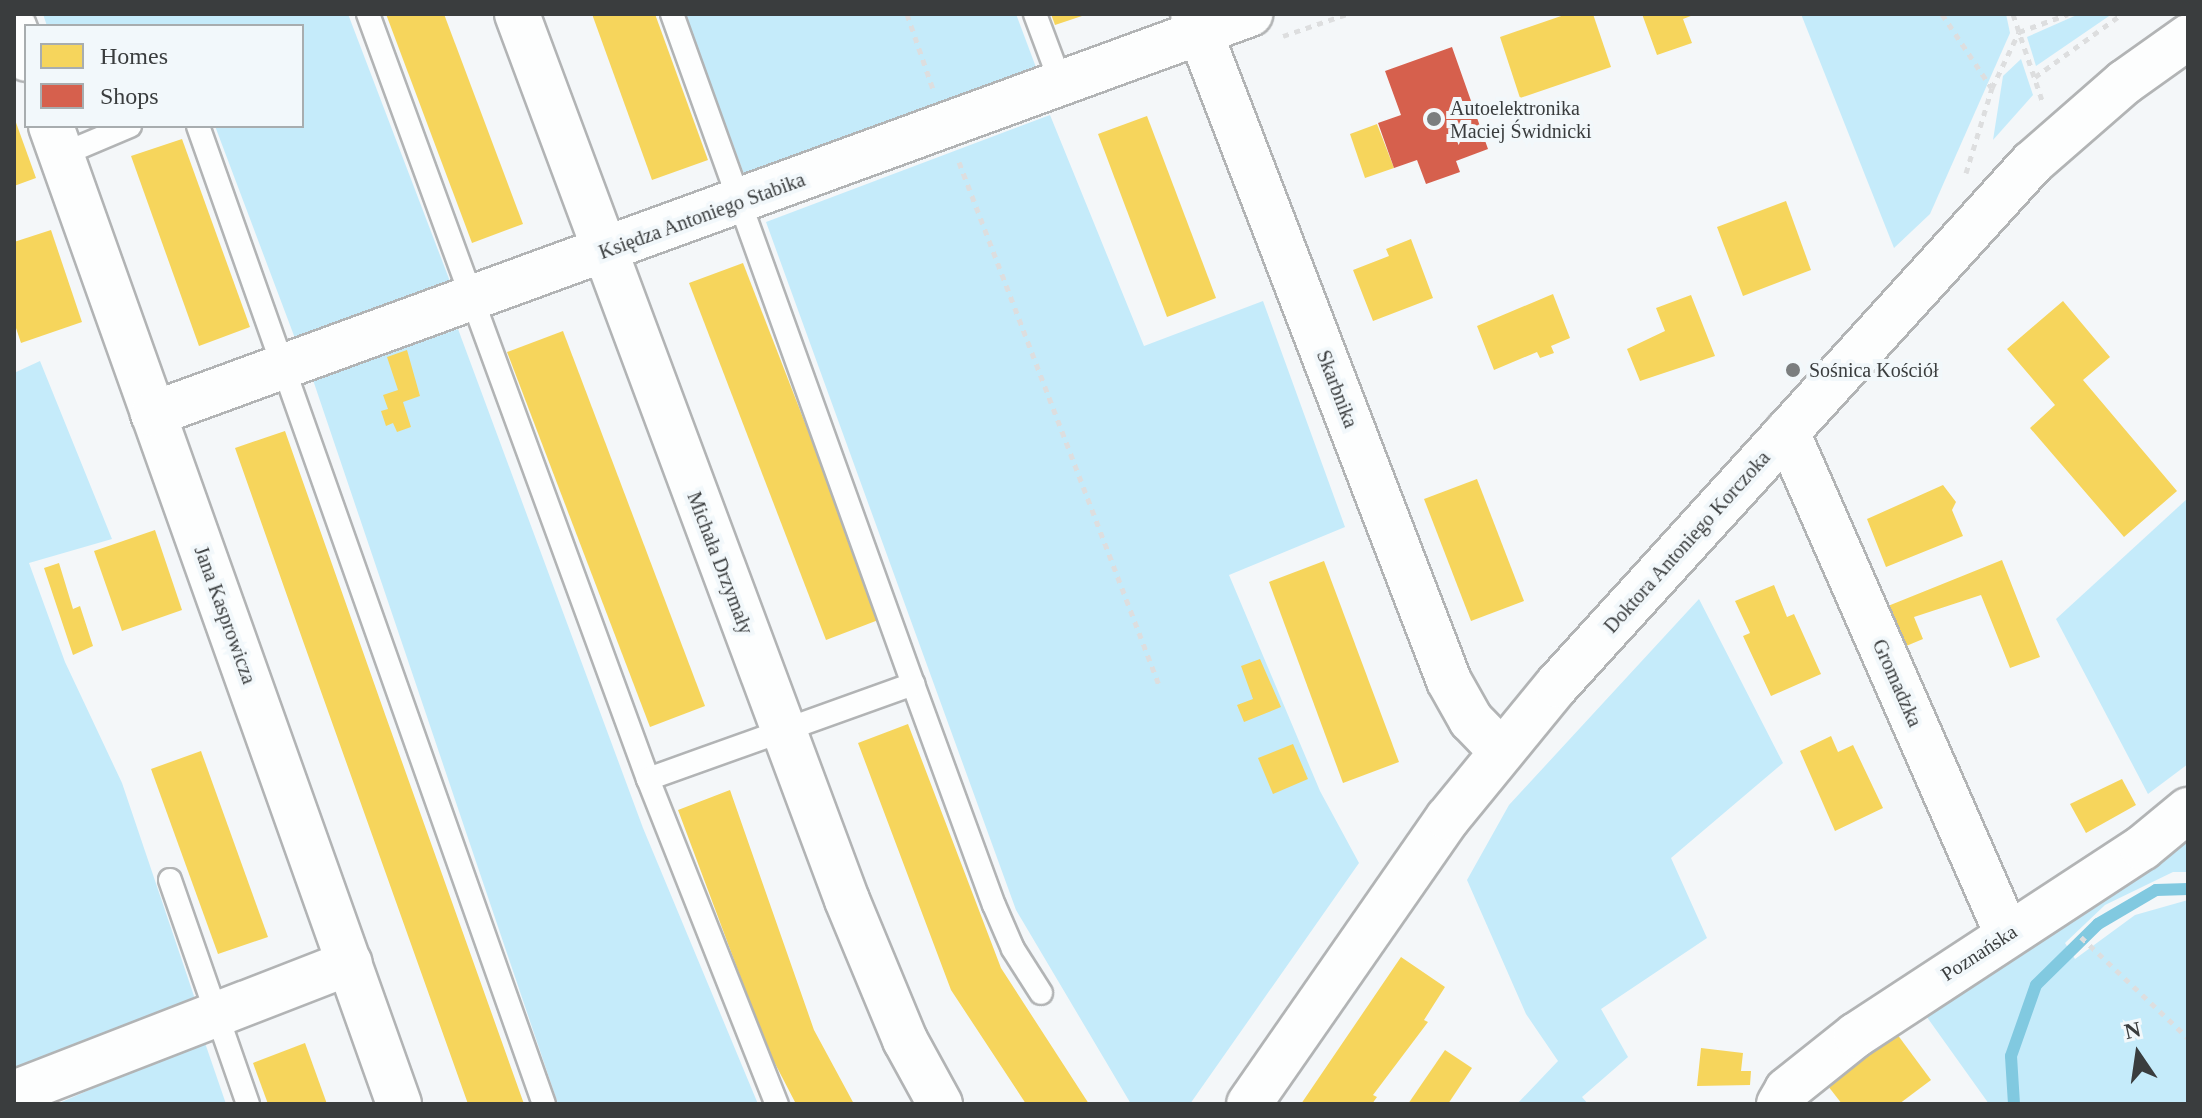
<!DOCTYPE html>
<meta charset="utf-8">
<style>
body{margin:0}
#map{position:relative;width:2202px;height:1118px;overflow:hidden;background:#f4f7f9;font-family:Georgia,serif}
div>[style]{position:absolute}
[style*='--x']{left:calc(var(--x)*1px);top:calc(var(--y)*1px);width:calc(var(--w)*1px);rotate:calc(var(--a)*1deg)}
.green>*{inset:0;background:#c5ebfa}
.homes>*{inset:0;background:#f6d55c}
.shops>*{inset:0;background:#d6604d}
.stream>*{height:12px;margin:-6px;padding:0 6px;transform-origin:6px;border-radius:6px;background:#81c9e0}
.path>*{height:5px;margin-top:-2.5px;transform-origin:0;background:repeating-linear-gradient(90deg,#dddedf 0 6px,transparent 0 12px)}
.roads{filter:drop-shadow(2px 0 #b2b4b5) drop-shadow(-2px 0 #b2b4b5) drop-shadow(0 2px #b2b4b5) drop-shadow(0 -2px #b2b4b5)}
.service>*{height:22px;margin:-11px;padding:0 11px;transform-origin:11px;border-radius:11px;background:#fdfefe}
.minor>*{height:44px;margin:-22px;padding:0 22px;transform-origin:22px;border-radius:22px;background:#fdfefe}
.dots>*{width:22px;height:22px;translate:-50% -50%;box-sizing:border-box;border:4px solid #f2f8fb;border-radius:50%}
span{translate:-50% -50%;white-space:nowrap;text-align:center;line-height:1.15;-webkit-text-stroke:8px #f2f8fb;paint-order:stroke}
.poi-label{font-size:20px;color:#3a3d3e}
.left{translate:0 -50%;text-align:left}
.street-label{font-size:20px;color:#3a3d3e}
.frame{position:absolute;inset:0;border:16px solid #3a3d3e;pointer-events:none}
.legend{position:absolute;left:24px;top:24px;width:280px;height:104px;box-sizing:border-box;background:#f2f8fb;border:2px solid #a8adaf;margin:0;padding:10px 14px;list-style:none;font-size:24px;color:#3a3d3e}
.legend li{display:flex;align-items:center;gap:16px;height:40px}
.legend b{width:40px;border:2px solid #a8adaf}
.north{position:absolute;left:2098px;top:1014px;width:80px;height:80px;-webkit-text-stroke:6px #f2f8fb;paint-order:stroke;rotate:347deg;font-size:22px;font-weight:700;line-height:32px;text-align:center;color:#3a3d3e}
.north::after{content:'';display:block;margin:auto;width:28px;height:36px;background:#3a3d3e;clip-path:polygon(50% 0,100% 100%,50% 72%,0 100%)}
</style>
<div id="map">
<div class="green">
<div style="clip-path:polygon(43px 14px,348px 14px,451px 284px,296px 341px,215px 126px,302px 126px,302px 26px,47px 26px)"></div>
<div style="clip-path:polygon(685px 14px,1016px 14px,1037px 70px,744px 174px)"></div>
<div style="clip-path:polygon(1801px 14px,2006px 14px,2010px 33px,1930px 214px,1894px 248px)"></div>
<div style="clip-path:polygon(2079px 14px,2112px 14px,2036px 66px,2027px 37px)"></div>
<div style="clip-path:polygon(2021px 59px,2033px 95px,1993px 140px,2003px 76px)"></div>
<div style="clip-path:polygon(1050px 115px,1144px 346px,1263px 301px,1345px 527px,1229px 575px,1320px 791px,1359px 863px,1190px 1104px,1131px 1104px,1016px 910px,766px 222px)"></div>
<div style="clip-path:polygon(458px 329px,643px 828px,758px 1104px,558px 1104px,313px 380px)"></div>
<div style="clip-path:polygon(40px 361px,112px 539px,29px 563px,65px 662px,122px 783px,195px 999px,14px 1072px,14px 373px)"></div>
<div style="clip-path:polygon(2188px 498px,2188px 764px,2148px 794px,2056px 619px)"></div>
<div style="clip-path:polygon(1699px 599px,1783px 763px,1671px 858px,1707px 938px,1601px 1009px,1628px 1057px,1582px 1097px,1588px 1104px,1517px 1104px,1558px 1061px,1526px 1014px,1467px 880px,1509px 805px)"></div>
<div style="clip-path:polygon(2188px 834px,2188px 872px,2173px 872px,2105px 905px,2065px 943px,2075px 959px,2135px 915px,2188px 900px,2188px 1104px,1989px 1104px,1924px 1013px)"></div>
<div style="clip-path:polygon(204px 1040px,226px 1104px,57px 1104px)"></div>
</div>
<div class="homes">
<div style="clip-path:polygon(386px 14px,444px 14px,523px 224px,472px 243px)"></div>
<div style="clip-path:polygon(592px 14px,655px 14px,708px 160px,652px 180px)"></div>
<div style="clip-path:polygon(1051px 14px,1085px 14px,1085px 15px,1055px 25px)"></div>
<div style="clip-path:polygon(1567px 14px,1593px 14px,1611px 67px,1520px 98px,1500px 37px)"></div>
<div style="clip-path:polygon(1642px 14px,1696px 14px,1683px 19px,1692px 43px,1657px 55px)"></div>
<div style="clip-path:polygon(1147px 116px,1216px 298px,1167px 317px,1098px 134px)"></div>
<div style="clip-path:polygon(14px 117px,36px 178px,14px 186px)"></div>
<div style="clip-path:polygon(1377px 124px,1394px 168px,1365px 178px,1350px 134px)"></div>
<div style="clip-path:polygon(182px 139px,250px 327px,199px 346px,131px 156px)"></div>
<div style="clip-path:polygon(1786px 201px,1811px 270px,1743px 296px,1717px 227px)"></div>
<div style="clip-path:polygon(51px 230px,82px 322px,21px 343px,14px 322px,14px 242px)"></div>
<div style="clip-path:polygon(1411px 239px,1433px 298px,1373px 321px,1353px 270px,1389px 256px,1386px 249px)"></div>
<div style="clip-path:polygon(743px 263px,881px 619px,826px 640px,689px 283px)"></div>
<div style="clip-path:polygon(1553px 294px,1570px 338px,1551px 346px,1554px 353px,1540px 358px,1537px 352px,1494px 370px,1477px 326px)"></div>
<div style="clip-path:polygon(1691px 295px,1715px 356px,1640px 381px,1627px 349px,1665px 331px,1656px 308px)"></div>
<div style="clip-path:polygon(2063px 301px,2110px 357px,2083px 380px,2177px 491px,2124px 537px,2030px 428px,2055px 405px,2007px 349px)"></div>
<div style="clip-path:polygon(563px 331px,705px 706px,650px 727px,507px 352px)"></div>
<div style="clip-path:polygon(407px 350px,420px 396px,403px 402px,411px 427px,397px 432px,393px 423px,386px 426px,381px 411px,388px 409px,383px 395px,398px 390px,387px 357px)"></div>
<div style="clip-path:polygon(285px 431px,386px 717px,524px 1104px,468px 1104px,303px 641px,235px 448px)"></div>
<div style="clip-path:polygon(1477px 479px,1524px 601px,1471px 621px,1424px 499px)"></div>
<div style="clip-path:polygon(1943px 485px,1956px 502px,1952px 510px,1963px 536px,1886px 567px,1867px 519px)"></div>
<div style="clip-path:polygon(155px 530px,182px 610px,122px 631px,94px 551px)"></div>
<div style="clip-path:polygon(2002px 560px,2040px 657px,2010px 668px,1981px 595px,1914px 617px,1923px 639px,1899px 649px,1878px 610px)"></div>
<div style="clip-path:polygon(1324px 561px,1399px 762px,1343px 783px,1269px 582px)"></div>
<div style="clip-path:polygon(59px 563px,73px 609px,80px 606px,93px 646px,73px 655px,44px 568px)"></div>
<div style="clip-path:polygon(1774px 585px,1787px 617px,1794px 614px,1821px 674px,1771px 696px,1743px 636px,1750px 633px,1735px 601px)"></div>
<div style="clip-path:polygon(1260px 659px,1281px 707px,1244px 722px,1237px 705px,1253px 699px,1241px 666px)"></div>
<div style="clip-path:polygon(908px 724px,1001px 968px,1089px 1104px,1026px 1104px,951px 990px,858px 743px)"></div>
<div style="clip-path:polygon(1831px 736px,1838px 752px,1853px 745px,1883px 808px,1835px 831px,1800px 751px)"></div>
<div style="clip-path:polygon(1293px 744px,1308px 779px,1273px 794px,1258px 758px)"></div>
<div style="clip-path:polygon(201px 751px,268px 937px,218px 954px,151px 769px)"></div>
<div style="clip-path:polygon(2122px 779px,2136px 805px,2086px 833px,2070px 804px)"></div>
<div style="clip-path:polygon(730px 790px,814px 1030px,854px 1104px,796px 1104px,767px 1048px,678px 810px)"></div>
<div style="clip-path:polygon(1401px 957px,1445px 987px,1424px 1020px,1428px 1022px,1373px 1095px,1377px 1097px,1372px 1104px,1301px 1104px)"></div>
<div style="clip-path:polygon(1897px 1034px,1931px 1080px,1899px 1104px,1842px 1104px,1828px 1086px)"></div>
<div style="clip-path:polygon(305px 1043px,327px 1104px,268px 1104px,253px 1063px)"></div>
<div style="clip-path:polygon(1701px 1048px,1743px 1053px,1741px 1071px,1751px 1071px,1750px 1085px,1697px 1086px)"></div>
<div style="clip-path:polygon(1445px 1050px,1472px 1068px,1448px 1104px,1408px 1104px)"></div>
</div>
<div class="shops">
<div style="clip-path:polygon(1452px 47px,1488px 149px,1456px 161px,1460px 172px,1426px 184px,1417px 160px,1394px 168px,1378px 123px,1401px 115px,1385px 71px)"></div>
</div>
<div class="stream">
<div style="--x:2014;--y:1104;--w:48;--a:-93.6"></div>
<div style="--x:2011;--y:1056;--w:75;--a:-70.6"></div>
<div style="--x:2036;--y:985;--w:87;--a:-44.5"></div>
<div style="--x:2098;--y:924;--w:67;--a:-30.4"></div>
<div style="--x:2156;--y:890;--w:32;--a:-2"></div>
</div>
<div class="path">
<div style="--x:907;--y:14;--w:79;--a:70.9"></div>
<div style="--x:1942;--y:14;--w:88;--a:56.1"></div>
<div style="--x:2013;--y:14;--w:91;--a:71.4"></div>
<div style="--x:1283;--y:36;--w:68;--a:-19"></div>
<div style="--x:2035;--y:77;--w:107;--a:-35.9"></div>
<div style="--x:959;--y:162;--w:560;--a:69.07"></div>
<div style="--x:1966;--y:173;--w:89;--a:-73"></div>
<div style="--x:1992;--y:88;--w:62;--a:-64.3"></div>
<div style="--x:2019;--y:32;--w:52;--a:-20.2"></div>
<div style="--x:2081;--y:937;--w:147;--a:43.3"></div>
</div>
<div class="roads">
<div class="service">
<div style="--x:368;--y:14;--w:815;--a:69.9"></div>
<div style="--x:648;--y:779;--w:350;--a:68.4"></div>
<div style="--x:1035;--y:14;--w:74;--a:69.4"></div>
<div style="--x:198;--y:126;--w:1037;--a:70.52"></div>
<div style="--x:61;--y:155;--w:75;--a:-22.8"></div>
<div style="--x:913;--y:684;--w:235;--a:69.9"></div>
<div style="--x:994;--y:905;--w:48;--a:66.6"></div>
<div style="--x:1013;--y:949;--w:52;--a:57.5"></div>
<div style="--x:648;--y:779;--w:282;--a:-19.7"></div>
<div style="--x:913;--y:684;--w:712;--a:-109.78"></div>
<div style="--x:170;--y:880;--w:237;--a:70.8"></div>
</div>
<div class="minor">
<div style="--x:517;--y:14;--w:945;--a:69.57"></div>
<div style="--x:847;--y:900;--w:152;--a:67.5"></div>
<div style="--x:905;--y:1040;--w:73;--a:61.3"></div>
<div style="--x:1193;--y:14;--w:714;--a:69"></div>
<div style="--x:1449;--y:681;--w:45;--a:60.6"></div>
<div style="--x:1471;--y:720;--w:43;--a:45.9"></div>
<div style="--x:14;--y:27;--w:34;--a:69"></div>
<div style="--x:51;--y:126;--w:1038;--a:70.41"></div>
<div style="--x:153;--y:414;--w:1168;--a:-20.03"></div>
<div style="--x:1787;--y:432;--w:548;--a:66.33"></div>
<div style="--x:14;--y:1093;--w:360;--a:-21.2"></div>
<div style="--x:1249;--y:1104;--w:348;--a:-55.2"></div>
<div style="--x:1448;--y:818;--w:172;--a:-50.7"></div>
<div style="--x:1557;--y:685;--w:706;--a:-47.7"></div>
<div style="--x:2032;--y:163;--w:123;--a:-41.1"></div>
<div style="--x:2125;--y:82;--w:77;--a:-35.5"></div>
<div style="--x:1779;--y:1104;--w:16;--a:-60"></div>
<div style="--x:1787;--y:1090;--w:88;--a:-38.6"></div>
<div style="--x:1856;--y:1035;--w:342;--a:-33.2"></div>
<div style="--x:2142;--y:848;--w:60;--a:-39.6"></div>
</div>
</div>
<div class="dots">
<div style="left:1434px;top:119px;background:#7b7e7f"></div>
<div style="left:1793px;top:370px;background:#7b7e7f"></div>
</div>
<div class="poi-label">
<span class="left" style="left:1450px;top:120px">Autoelektronika<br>Maciej Świdnicki</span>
<span class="left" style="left:1809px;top:370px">Sośnica Kościół</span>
</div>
<div class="street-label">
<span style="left:702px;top:216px;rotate:-20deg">Księdza Antoniego Stabika</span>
<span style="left:1337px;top:389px;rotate:69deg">Skarbnika</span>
<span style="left:1687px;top:542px;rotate:-48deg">Doktora Antoniego Korczoka</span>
<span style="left:720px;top:563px;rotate:69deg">Michała Drzymały</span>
<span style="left:225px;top:615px;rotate:70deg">Jana Kasprowicza</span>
<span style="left:1897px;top:683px;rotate:66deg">Gromadzka</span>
<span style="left:1979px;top:953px;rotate:-33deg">Poznańska</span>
</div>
<div class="frame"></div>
<ul class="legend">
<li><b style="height:22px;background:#f6d55c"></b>Homes</li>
<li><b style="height:22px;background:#d6604d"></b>Shops</li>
</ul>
<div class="north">N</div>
</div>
